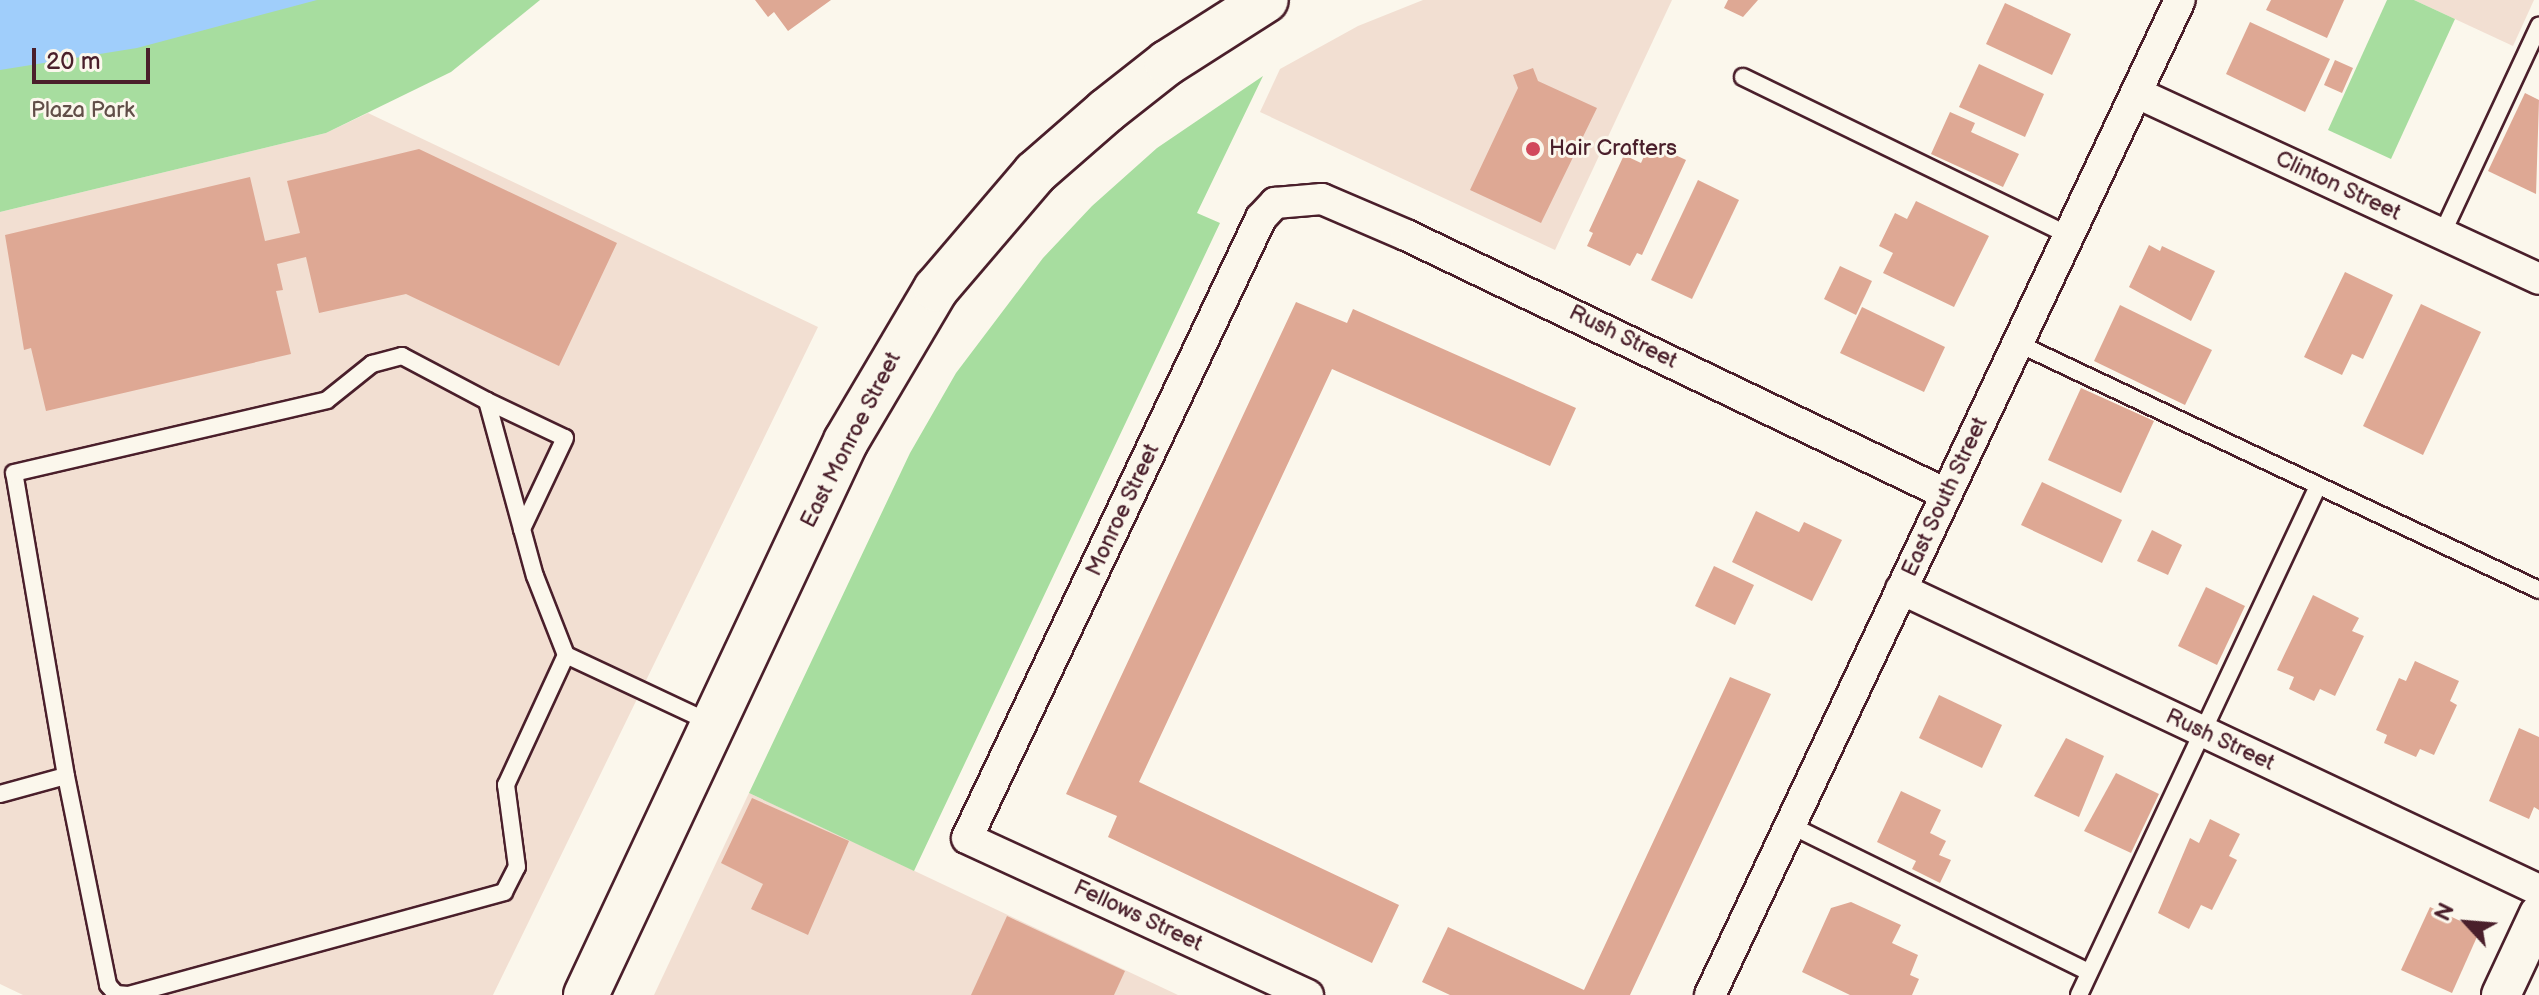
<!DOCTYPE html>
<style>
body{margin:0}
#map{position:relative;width:2539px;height:995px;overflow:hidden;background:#fbf7ec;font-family:"Balsamiq Sans",sans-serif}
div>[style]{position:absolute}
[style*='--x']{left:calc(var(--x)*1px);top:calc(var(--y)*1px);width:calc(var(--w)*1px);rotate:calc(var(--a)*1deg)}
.built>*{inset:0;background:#f2dfd2}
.green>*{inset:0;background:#a7dd9f}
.water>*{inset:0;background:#a0cefb}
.building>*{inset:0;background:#dea894}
.roads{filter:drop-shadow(2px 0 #4a1f2b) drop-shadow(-2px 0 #4a1f2b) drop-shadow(0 2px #4a1f2b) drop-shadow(0 -2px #4a1f2b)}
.service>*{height:16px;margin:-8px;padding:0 8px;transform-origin:8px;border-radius:8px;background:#fbf7ec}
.minor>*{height:30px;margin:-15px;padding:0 15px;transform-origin:15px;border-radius:15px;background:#fbf7ec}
.tertiary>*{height:38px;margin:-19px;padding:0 19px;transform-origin:19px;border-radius:19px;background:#fbf7ec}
.primary>*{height:44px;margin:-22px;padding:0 22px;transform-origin:22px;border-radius:22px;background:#fbf7ec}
.dots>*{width:22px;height:22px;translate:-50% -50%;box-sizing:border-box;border:4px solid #fbf7ec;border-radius:50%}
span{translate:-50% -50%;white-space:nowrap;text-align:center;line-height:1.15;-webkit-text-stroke:6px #fbf7ec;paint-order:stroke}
.park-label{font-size:22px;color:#614e48}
.poi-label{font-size:22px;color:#4a1f2b}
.left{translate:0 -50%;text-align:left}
.street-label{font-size:22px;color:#4a1f2b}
.north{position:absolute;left:2427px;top:883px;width:80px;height:80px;-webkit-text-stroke:6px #fbf7ec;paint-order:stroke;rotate:296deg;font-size:22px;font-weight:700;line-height:32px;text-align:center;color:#4a1f2b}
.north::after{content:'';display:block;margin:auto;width:28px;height:36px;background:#4a1f2b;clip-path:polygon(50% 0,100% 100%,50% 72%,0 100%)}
.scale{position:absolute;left:32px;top:48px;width:118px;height:36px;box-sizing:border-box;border:4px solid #4a1f2b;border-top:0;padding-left:10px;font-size:24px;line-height:28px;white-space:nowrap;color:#4a1f2b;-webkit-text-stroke:6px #fbf7ec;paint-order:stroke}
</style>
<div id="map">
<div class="built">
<div style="clip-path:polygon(1423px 0,1672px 0,1555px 250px,1260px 112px,1280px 69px,1358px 26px)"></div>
<div style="clip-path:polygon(2414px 0,2534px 0,2513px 46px)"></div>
<div style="clip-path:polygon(368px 113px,818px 327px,493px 995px,23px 995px,0 984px,0 212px,326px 133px)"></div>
<div style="clip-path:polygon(749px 793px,1178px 995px,654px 995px)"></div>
</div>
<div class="green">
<div style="clip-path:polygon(244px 0,540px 0,451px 72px,326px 133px,0 212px,0 47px)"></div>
<div style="clip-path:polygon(2387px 0,2414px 0,2455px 19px,2391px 159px,2328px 130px)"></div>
<div style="clip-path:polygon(1263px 76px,1197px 213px,1220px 223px,914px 871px,749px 793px,910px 453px,956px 373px,1043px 258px,1092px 206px,1157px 148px)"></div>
</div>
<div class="water">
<div style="clip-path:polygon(0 0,317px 0,137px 48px,0 70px)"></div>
</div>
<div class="building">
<div style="clip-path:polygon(755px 0,831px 0,788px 31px,774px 12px,768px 17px)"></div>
<div style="clip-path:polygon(1728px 0,1758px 0,1743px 17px,1724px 8px)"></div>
<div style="clip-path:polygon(2271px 0,2344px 0,2327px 38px,2266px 10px)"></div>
<div style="clip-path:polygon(2005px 3px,2071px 34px,2052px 75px,1986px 44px)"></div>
<div style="clip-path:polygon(2250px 22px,2330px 59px,2305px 112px,2226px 74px)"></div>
<div style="clip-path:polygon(2335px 60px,2353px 68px,2342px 93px,2324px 85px)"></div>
<div style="clip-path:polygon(1979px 64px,2044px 94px,2025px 137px,1959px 107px)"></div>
<div style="clip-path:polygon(1533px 68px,1538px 81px,1597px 108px,1541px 223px,1470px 190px,1518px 88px,1513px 75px)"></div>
<div style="clip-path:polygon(2525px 93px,2539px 100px,2536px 194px,2488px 171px)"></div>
<div style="clip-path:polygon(1950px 112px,1975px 123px,1971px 132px,2019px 154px,2003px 187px,1931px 154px)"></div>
<div style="clip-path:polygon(1650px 143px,1686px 160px,1642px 255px,1637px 253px,1630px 266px,1587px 246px,1593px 233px,1589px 231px,1624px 155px,1641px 163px)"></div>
<div style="clip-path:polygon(419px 149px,617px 243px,559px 366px,406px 294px,319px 313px,306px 257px,277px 264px,283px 290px,276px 291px,291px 354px,46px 411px,31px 348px,24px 350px,5px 235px,250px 177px,265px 241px,300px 233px,287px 181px)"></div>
<div style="clip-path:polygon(1698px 180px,1739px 200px,1692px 299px,1651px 280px)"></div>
<div style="clip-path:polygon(1916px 201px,1989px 236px,1954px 307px,1883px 273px,1893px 253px,1879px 246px,1895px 213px,1907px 219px)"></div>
<div style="clip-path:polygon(2149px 245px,2160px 251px,2162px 246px,2215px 271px,2191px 321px,2129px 287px)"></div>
<div style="clip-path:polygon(1840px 266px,1872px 281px,1856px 315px,1824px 299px)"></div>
<div style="clip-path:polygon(2345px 272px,2393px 295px,2363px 359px,2352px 354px,2342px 375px,2304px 357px)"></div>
<div style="clip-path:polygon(1296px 302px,1347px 323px,1353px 309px,1576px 408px,1550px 466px,1332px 369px,1139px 782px,1399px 905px,1372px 963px,1108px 837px,1117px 816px,1066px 794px)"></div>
<div style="clip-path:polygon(2421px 304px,2481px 332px,2423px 455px,2363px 426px)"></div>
<div style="clip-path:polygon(2120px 305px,2212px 350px,2185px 405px,2094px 361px)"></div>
<div style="clip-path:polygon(1862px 307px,1945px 347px,1924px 392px,1840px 353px)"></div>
<div style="clip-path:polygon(2081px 388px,2154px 421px,2121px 493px,2048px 460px)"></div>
<div style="clip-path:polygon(2042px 482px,2122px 520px,2102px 563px,2021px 525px)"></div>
<div style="clip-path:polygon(1756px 511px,1799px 532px,1804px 522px,1842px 540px,1812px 601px,1732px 562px)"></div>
<div style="clip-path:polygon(2152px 530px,2182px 545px,2168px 575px,2137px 561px)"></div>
<div style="clip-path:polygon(1714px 566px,1754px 585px,1735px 625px,1695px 606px)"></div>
<div style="clip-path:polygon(2206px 587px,2245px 606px,2217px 665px,2178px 646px)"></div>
<div style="clip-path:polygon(2313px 595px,2359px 618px,2352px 631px,2364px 636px,2335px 696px,2320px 689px,2314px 701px,2289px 689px,2294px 677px,2277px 670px)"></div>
<div style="clip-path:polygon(2415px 661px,2459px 681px,2450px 701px,2457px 705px,2434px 755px,2420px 749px,2416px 757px,2384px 743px,2387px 735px,2376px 730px,2399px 678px,2406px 681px)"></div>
<div style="clip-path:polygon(1730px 677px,1771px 694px,1630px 995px,1450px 995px,1422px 982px,1448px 927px,1584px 990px)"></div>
<div style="clip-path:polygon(1939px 695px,2002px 725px,1982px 768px,1919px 738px)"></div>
<div style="clip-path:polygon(2519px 728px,2539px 737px,2539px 810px,2534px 807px,2529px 819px,2489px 801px)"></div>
<div style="clip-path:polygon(2066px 738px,2104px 756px,2079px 817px,2034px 796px)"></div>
<div style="clip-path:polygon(2116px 773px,2159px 794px,2131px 853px,2084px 831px)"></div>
<div style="clip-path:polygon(1901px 791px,1941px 810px,1930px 833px,1946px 841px,1939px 855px,1951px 860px,1940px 883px,1912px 869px,1916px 861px,1877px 842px)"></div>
<div style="clip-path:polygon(752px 798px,849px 841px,808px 935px,751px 909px,763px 884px,721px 863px)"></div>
<div style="clip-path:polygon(2210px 819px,2240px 834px,2229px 856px,2237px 860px,2212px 910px,2201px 905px,2189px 929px,2158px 913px,2190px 838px,2199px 843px)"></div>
<div style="clip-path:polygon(1851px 902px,1901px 925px,1892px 943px,1918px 955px,1910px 975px,1919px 979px,1912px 995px,1850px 995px,1802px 972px,1831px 908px)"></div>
<div style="clip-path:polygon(2430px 907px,2480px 930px,2452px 993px,2401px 970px)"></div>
<div style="clip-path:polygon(1007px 916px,1125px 971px,1114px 995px,971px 995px)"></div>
</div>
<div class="roads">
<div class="service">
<div style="--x:1743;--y:77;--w:361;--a:25.9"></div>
<div style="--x:2442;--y:234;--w:230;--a:-65"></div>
<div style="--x:2017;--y:343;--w:577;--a:25.32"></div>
<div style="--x:487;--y:401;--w:86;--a:25.4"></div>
<div style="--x:565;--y:438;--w:101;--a:115.3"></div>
<div style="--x:66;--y:776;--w:213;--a:78.6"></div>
<div style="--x:108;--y:985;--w:12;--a:48"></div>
<div style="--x:116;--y:994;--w:12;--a:5"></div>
<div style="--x:128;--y:995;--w:390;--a:-15.3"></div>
<div style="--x:504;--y:892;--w:28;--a:-63"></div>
<div style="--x:517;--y:867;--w:83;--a:-97.6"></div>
<div style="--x:506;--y:785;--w:143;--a:-65.2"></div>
<div style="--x:0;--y:794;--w:68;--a:-15.3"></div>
<div style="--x:66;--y:776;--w:307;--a:-99.7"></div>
<div style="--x:14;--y:473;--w:321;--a:-13.1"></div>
<div style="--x:327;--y:400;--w:58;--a:-38.7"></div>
<div style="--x:372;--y:364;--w:31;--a:-15"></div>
<div style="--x:402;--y:356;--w:96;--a:27.9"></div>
<div style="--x:487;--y:401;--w:181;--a:74.7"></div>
<div style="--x:535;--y:576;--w:85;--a:68.6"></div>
<div style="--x:566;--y:655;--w:160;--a:25.1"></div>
<div style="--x:1790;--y:825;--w:333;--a:26.2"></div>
<div style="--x:2079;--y:995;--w:560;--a:-64.85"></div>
</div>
<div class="minor">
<div style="--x:2137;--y:93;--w:443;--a:24.8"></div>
<div style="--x:1901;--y:589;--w:705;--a:25.26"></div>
<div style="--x:1308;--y:995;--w:375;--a:-155.3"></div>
<div style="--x:967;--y:838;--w:686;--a:-64.63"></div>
<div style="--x:1261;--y:218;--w:21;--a:-47"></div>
<div style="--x:1275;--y:203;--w:47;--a:-4.9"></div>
<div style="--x:1322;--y:199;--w:91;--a:23.2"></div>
<div style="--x:1406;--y:235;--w:599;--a:25.62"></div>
<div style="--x:1710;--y:995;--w:1100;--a:-64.72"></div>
</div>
<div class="tertiary">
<div style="--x:2501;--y:995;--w:89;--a:-64.9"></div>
</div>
<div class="primary">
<div style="--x:586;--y:995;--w:612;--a:-64.86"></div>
<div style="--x:846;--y:441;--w:177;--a:-59.4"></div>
<div style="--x:936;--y:289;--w:153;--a:-49.5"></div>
<div style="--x:1035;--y:173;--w:94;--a:-41.1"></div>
<div style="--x:1106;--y:111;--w:78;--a:-38.2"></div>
<div style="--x:1167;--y:63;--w:117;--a:-32.5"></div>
</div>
</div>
<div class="dots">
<div style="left:1533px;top:149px;background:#d1495b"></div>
</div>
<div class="park-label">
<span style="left:83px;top:111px">Plaza Park</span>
</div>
<div class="poi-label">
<span class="left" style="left:1549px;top:149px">Hair Crafters</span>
</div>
<div class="street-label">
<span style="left:2338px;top:186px;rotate:25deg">Clinton Street</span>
<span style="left:1623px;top:337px;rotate:26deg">Rush Street</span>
<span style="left:851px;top:440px;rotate:-63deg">East Monroe Street</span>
<span style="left:1945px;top:497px;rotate:-65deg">East South Street</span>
<span style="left:1123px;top:510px;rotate:-65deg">Monroe Street</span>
<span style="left:2220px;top:740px;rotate:25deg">Rush Street</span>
<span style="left:1138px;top:916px;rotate:25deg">Fellows Street</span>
</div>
<div class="north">N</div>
<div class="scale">20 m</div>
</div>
